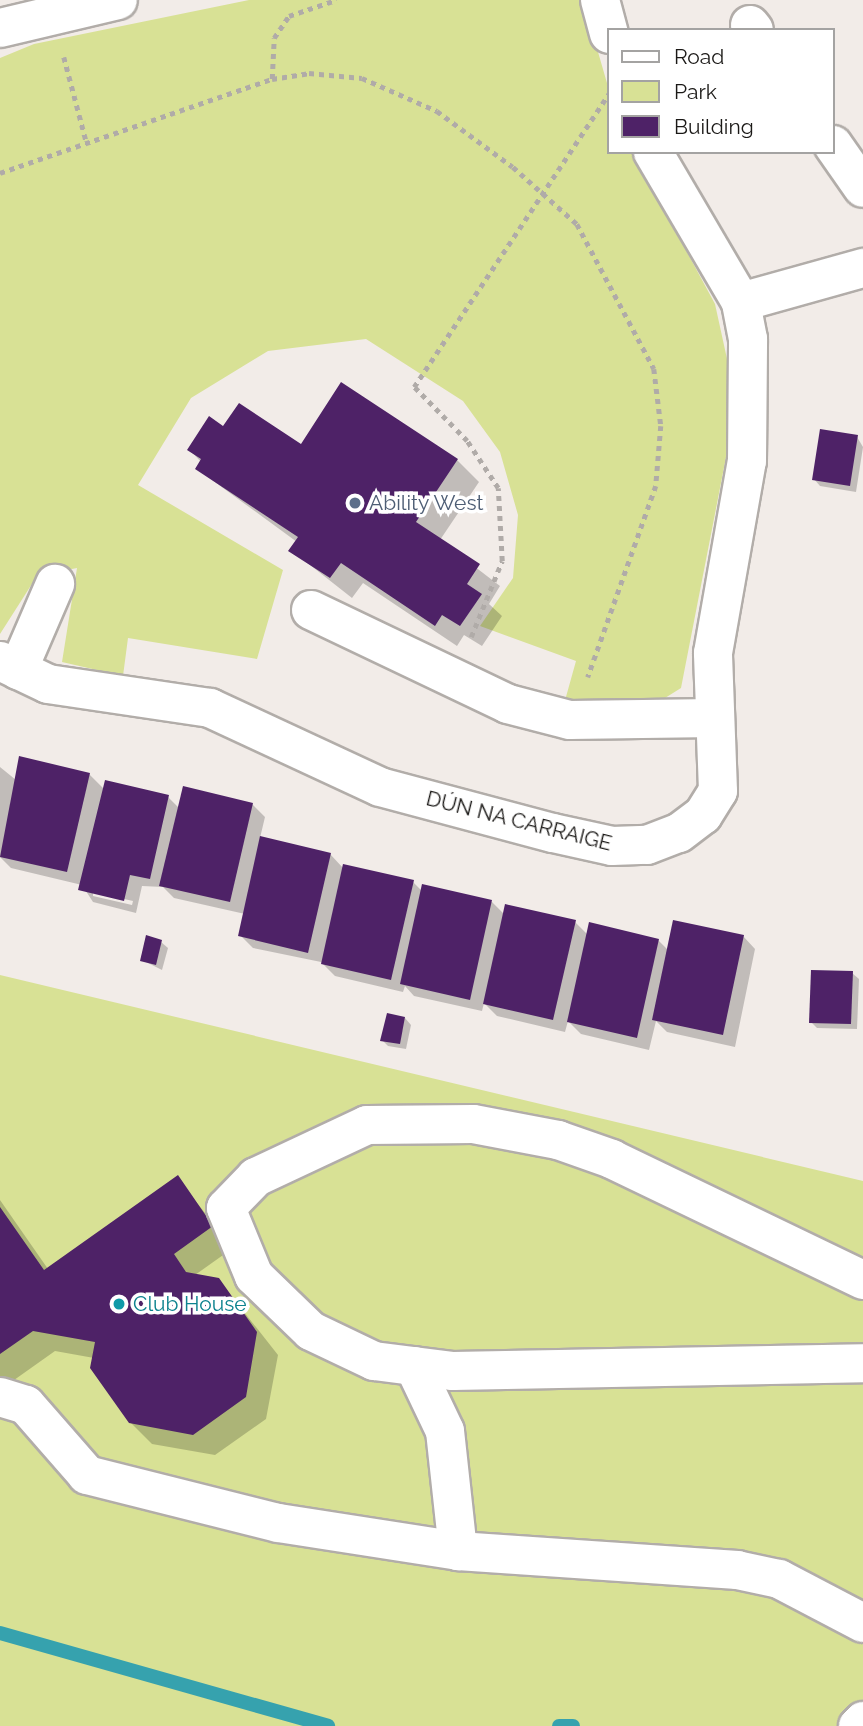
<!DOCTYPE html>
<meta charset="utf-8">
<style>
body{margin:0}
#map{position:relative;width:863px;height:1726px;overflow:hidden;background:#f2ece8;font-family:Raleway,sans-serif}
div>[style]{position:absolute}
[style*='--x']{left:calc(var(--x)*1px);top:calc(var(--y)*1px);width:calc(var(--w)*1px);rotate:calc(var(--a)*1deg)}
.green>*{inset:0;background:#d8e195}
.shadow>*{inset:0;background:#0003}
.stream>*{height:14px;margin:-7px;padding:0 7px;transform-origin:7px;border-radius:7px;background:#36a2ae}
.building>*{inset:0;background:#4e2267}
.path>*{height:4.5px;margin-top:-2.25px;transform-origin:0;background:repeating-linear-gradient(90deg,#b0aba8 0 5px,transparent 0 10px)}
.roads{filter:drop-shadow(2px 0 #b2ada9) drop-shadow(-2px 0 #b2ada9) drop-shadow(0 2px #b2ada9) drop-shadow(0 -2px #b2ada9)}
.minor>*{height:38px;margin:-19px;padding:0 19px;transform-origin:19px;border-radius:19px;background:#fff}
.dots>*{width:19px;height:19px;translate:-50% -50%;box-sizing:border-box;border:4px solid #fff;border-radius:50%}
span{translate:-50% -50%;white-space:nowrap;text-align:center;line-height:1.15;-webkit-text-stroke:7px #fff;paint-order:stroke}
.service-label{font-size:21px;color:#4e5e75}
.left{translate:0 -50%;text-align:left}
.street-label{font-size:21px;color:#1b1917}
.culture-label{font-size:21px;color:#0d838f}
.legend{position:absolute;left:607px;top:28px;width:228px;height:126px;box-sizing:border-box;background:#fff;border:2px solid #a4a3a2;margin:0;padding:9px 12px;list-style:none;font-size:21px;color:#1b1917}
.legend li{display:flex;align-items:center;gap:14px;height:35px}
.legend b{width:35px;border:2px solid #a4a3a2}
</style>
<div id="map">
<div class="green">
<div style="clip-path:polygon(249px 0,583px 0,609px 90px,609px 152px,633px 152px,715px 304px,729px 368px,728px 447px,681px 688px,649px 708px,564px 704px,576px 661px,480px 626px,513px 578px,518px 515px,500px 452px,463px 401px,366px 339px,268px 351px,191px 398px,138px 485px,283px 570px,257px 659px,128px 638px,123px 676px,62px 662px,77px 568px,37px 576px,0 634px,0 58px,34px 44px)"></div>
<div style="clip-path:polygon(0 975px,863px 1181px,863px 1726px,0 1726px)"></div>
</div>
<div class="shadow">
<div style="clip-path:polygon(342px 385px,457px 460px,479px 482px,440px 540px,500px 586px,489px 604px,502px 616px,482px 646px,464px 635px,457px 646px,363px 583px,352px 598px,291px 550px,297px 542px,197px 469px,201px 462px,189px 449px,224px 429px,301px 447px)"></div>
<div style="clip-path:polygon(857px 437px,863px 447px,856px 492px,820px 486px,814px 479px)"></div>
<div style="clip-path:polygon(evenodd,0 767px,16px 780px,89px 774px,104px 789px,168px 797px,179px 808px,252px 804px,265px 817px,260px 838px,330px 854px,344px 869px,413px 882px,422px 891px,492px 902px,505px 915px,575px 922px,588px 935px,658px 940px,668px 950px,743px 936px,755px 949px,735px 1047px,667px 1032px,656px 1021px,649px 1050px,581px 1034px,568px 1021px,565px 1032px,497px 1016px,484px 1003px,482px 1011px,414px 996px,405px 986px,403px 992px,335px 976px,321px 962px,253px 948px,240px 935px,245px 914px,174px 898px,163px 887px,142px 886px,136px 913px,93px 902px,82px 885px,11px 868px,0 857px,0 767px,93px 892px,133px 901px,132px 905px,93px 896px,93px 892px)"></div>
<div style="clip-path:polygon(161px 942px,168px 948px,162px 970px,142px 960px)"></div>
<div style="clip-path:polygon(852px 973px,859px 979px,857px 1029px,817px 1028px,811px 1022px)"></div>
<div style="clip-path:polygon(405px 1018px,411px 1025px,406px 1049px,388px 1046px,382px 1040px)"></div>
<div style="clip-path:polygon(177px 1178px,233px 1248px,195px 1275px,218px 1279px,278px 1355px,266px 1419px,215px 1455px,152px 1444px,130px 1422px,94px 1358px,55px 1351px,0 1390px,0 1200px,48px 1269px)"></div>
</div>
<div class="stream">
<div style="--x:0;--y:1633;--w:341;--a:15.8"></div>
<div style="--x:559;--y:1726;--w:14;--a:0"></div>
</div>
<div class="building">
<div style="clip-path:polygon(341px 382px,458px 459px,416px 522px,480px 564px,467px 584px,482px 594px,460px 626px,442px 615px,435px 626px,341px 563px,330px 578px,288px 551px,298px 537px,195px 469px,201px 459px,187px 450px,209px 416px,223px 426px,239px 403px,301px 444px)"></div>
<div style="clip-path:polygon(820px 429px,858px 435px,850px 486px,812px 480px)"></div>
<div style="clip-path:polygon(19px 756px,90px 773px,67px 872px,0 857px)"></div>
<div style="clip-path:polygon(105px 780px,169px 795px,150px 879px,130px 875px,124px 901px,78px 890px)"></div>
<div style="clip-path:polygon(183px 786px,253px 803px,230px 902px,159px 886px)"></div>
<div style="clip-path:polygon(260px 836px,331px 853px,308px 953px,238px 936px)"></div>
<div style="clip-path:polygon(343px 864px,414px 880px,391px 980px,321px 964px)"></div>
<div style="clip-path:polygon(422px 884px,492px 900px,470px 1000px,400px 984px)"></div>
<div style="clip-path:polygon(505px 904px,576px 920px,553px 1020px,483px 1004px)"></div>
<div style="clip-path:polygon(673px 920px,744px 935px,723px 1035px,652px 1020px)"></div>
<div style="clip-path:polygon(589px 922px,659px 939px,637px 1038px,567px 1022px)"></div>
<div style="clip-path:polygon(146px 935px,162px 940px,156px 965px,140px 961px)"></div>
<div style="clip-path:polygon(811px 970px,853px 971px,851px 1024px,809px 1023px)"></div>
<div style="clip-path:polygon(387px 1013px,405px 1017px,400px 1044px,380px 1041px)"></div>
<div style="clip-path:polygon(178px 1175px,213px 1226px,174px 1254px,186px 1272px,219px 1278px,257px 1332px,246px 1397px,193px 1435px,129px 1423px,90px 1368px,95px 1342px,33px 1331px,0 1354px,0 1207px,44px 1270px)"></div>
</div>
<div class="path">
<div style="--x:64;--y:57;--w:90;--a:75.2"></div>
<div style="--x:272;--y:79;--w:41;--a:-87.2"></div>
<div style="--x:274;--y:38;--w:27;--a:-56"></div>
<div style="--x:289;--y:16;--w:50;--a:-18.8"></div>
<div style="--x:0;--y:173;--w:288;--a:-19.1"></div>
<div style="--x:272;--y:79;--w:37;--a:-9"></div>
<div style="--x:309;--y:73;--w:53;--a:5.4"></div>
<div style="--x:362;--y:78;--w:82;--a:23.7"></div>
<div style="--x:437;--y:111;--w:94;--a:36.4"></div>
<div style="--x:513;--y:167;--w:86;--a:41.7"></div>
<div style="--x:577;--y:224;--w:164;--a:62"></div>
<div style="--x:654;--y:369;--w:57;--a:83"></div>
<div style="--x:661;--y:426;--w:60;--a:94.8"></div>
<div style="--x:656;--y:486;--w:203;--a:109.6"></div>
<div style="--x:471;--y:637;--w:82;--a:-67.8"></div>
<div style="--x:502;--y:561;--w:73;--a:-93.1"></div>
<div style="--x:498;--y:488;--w:56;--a:-123.4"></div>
<div style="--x:467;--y:441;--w:76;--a:-134.5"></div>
<div style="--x:414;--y:387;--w:352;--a:-56.4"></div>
</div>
<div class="roads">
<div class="minor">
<div style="--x:600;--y:0;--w:35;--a:75"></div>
<div style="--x:750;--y:25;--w:6;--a:51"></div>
<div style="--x:0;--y:28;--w:121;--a:-13.3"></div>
<div style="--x:833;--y:145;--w:52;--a:55.1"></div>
<div style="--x:741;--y:302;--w:127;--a:-15.6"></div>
<div style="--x:311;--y:610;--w:218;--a:25.5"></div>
<div style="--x:508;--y:704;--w:64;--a:14.5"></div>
<div style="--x:570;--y:720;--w:145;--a:-0.8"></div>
<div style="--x:0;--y:661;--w:53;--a:25.6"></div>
<div style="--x:48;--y:684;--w:164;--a:8.4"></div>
<div style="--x:210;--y:708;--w:187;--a:24.9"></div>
<div style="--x:380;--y:787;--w:179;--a:14.9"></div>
<div style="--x:553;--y:833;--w:60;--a:12.4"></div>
<div style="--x:612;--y:846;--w:35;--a:-2"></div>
<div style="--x:647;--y:845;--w:34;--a:-21"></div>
<div style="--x:679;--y:833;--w:30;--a:-37"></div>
<div style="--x:703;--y:815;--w:28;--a:-58"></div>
<div style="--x:718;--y:791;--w:138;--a:-92.1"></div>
<div style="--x:713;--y:653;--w:195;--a:-80"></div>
<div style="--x:747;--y:461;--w:122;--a:-89.5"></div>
<div style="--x:748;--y:339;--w:38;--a:-101"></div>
<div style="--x:741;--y:302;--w:174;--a:-120.4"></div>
<div style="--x:18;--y:670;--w:94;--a:-66.7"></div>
<div style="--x:863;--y:1280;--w:279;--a:-154.3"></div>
<div style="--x:612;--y:1159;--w:57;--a:-160.6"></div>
<div style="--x:558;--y:1140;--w:86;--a:-169.3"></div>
<div style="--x:473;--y:1124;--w:106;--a:179.5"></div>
<div style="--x:367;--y:1125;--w:123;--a:154.9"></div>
<div style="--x:256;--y:1177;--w:43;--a:134.1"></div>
<div style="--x:226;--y:1208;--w:74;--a:67.6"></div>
<div style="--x:254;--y:1276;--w:79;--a:44"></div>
<div style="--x:311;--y:1331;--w:70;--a:25.5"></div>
<div style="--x:374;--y:1361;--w:80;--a:7.2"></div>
<div style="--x:453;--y:1371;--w:410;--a:-1.1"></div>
<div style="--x:414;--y:1366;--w:72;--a:64.5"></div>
<div style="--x:445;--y:1431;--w:121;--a:83.8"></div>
<div style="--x:458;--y:1551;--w:280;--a:3.9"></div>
<div style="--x:737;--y:1570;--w:43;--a:12.1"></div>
<div style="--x:779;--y:1579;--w:95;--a:27.6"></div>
<div style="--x:0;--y:1397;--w:27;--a:17"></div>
<div style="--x:26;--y:1405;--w:93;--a:48.9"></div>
<div style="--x:87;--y:1475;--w:197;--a:14.1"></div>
<div style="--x:278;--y:1523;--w:182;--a:8.8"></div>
<div style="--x:858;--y:1726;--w:7;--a:-45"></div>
</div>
</div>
<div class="dots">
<div style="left:355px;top:503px;background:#5c6f8a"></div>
<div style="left:119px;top:1304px;background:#0f9aa8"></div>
</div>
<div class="service-label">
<span class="left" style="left:369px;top:503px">Ability West</span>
</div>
<div class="street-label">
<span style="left:519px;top:821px;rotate:14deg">DÚN NA CARRAIGE</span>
</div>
<div class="culture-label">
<span class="left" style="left:133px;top:1304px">Club House</span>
</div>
<ul class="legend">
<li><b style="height:9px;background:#fff"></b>Road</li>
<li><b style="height:19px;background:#d8e195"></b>Park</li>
<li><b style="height:19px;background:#4e2267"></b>Building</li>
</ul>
</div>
